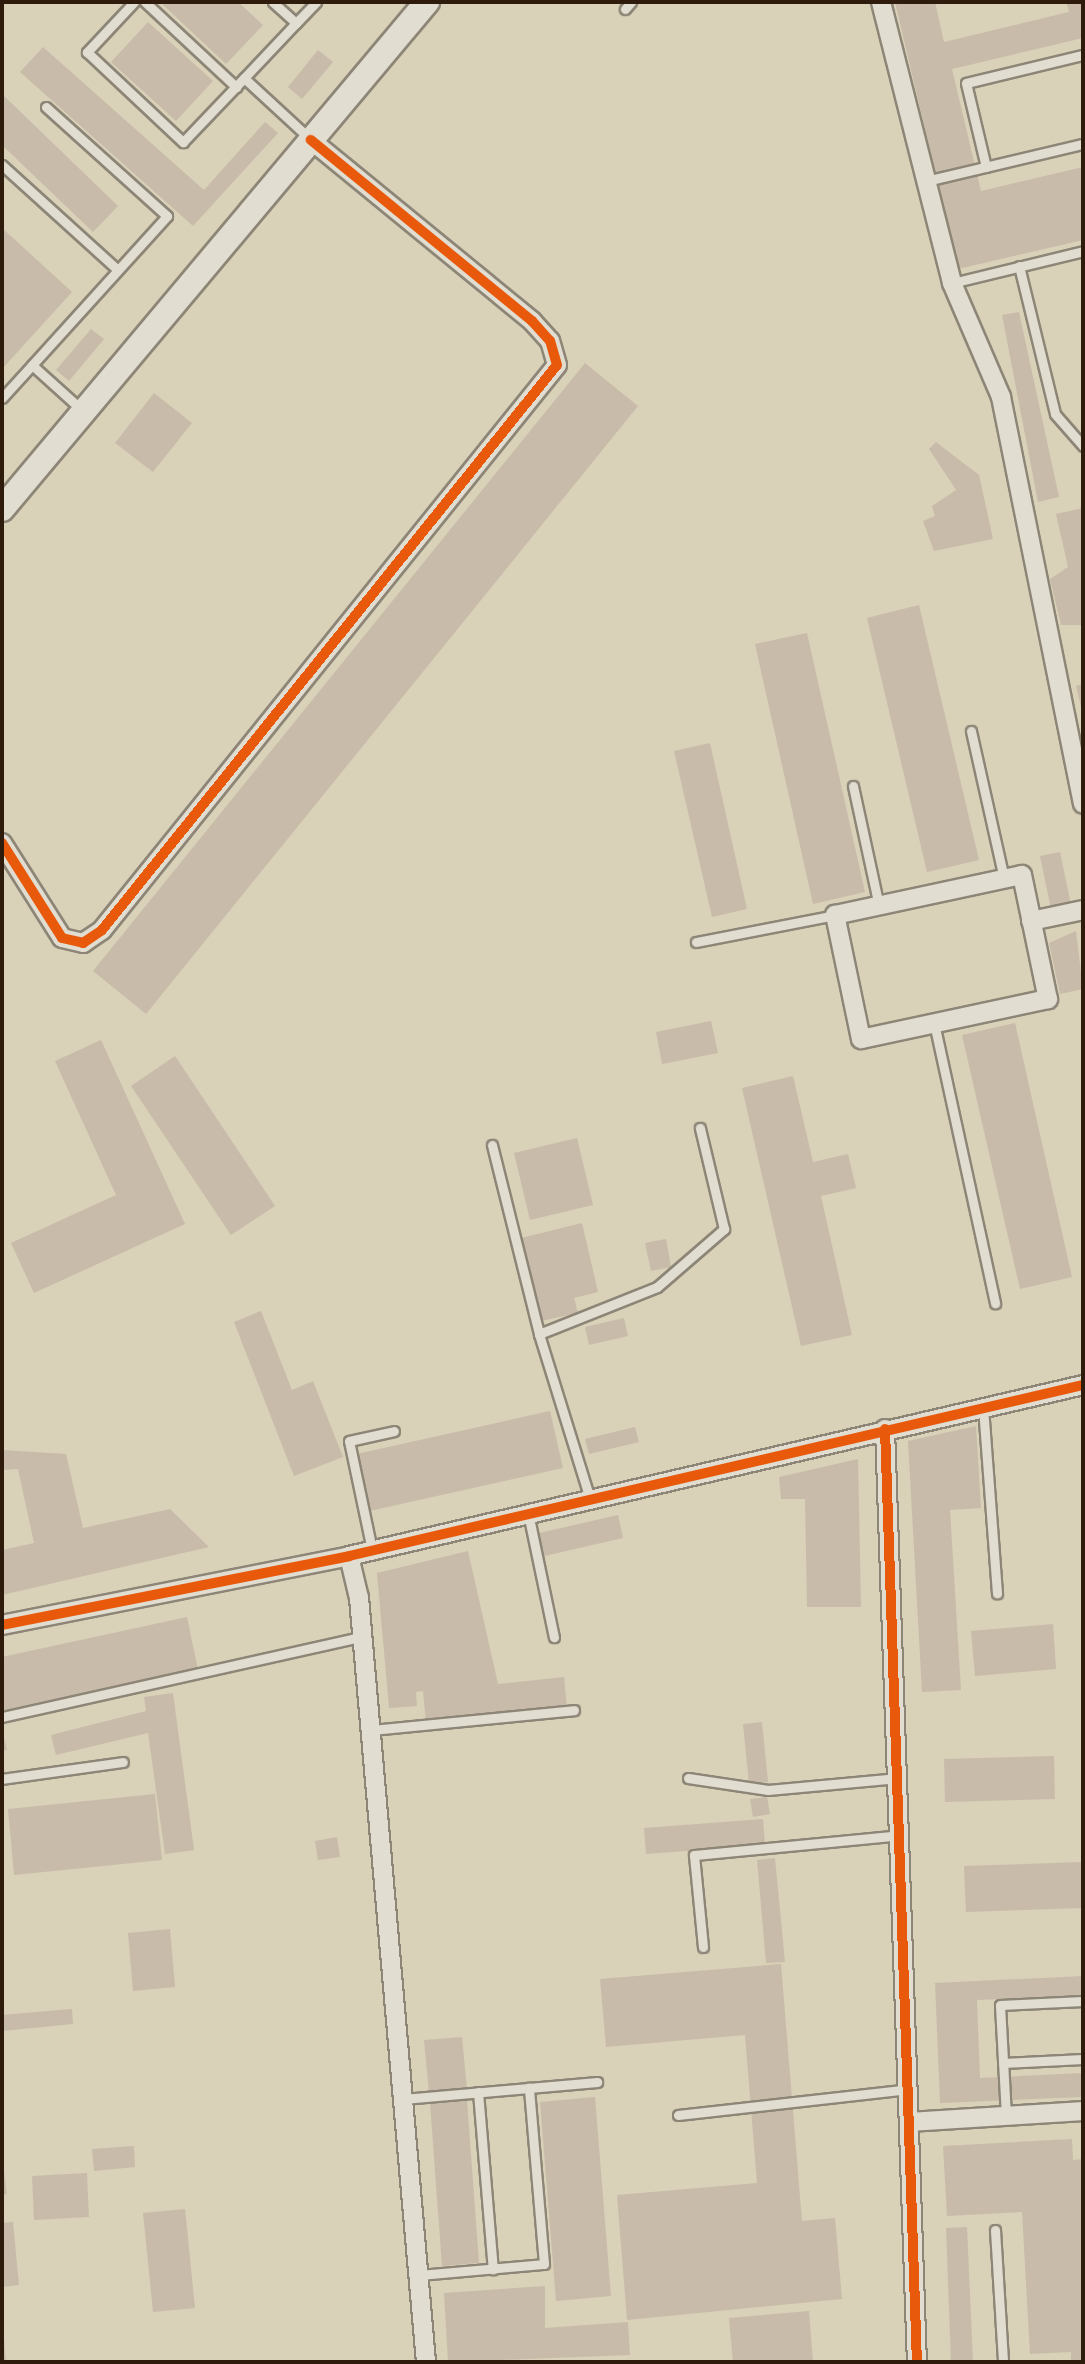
<!DOCTYPE html>
<style>
body{margin:0}
#map{position:relative;width:1085px;height:2364px;overflow:hidden;background:#d9d1b8;font-family:"EB Garamond",serif}
div>[style]{position:absolute}
[style*='--x']{left:calc(var(--x)*1px);top:calc(var(--y)*1px);width:calc(var(--w)*1px);rotate:calc(var(--a)*1deg)}
.building>*{inset:0;background:#c9bba9}
.roads{filter:drop-shadow(2px 0 #8d8677) drop-shadow(-2px 0 #8d8677) drop-shadow(0 2px #8d8677) drop-shadow(0 -2px #8d8677)}
.lane>*{height:9px;margin:-4.5px;padding:0 4.5px;transform-origin:4.5px;border-radius:4.5px;background:#e1ddd1}
.street>*{height:18px;margin:-9px;padding:0 9px;transform-origin:9px;border-radius:9px;background:#e1ddd1}
.secondary>*{height:24px;margin:-12px;padding:0 12px;transform-origin:12px;border-radius:12px;background:#e1ddd1}
.cycleway>*{height:10px;margin:-5px;padding:0 5px;transform-origin:5px;border-radius:5px;background:#e8590c}
span{translate:-50% -50%;white-space:nowrap;text-align:center;line-height:1.15;-webkit-text-stroke:7px #efe5c8;paint-order:stroke}
.frame{position:absolute;inset:0;border:4px solid #2f1b0b;pointer-events:none}
</style>
<div id="map">
<div class="building">
<div style="clip-path:polygon(160px 2px,238px 2px,263px 25px,226px 64px)"></div>
<div style="clip-path:polygon(895px 2px,935px 2px,944px 42px,1069px 12px,1066px 2px,1083px 2px,1083px 38px,952px 69px,981px 191px,1083px 167px,1083px 240px,958px 269px)"></div>
<div style="clip-path:polygon(148px 22px,213px 81px,176px 121px,111px 62px)"></div>
<div style="clip-path:polygon(43px 47px,204px 190px,265px 122px,278px 133px,193px 226px,20px 72px)"></div>
<div style="clip-path:polygon(318px 50px,333px 62px,302px 99px,288px 87px)"></div>
<div style="clip-path:polygon(2px 94px,118px 206px,93px 232px,2px 145px)"></div>
<div style="clip-path:polygon(2px 228px,72px 292px,2px 369px)"></div>
<div style="clip-path:polygon(1019px 312px,1059px 497px,1038px 502px,1002px 315px)"></div>
<div style="clip-path:polygon(91px 329px,104px 339px,69px 381px,56px 370px)"></div>
<div style="clip-path:polygon(585px 363px,638px 406px,146px 1014px,93px 971px)"></div>
<div style="clip-path:polygon(154px 393px,192px 423px,153px 472px,115px 443px)"></div>
<div style="clip-path:polygon(936px 442px,979px 475px,993px 539px,934px 551px,923px 521px,935px 516px,932px 506px,956px 490px,929px 449px)"></div>
<div style="clip-path:polygon(1083px 508px,1083px 625px,1061px 625px,1050px 579px,1068px 567px,1056px 514px)"></div>
<div style="clip-path:polygon(919px 605px,979px 860px,927px 872px,867px 618px)"></div>
<div style="clip-path:polygon(807px 633px,865px 892px,813px 904px,755px 644px)"></div>
<div style="clip-path:polygon(1083px 684px,1083px 711px,1082px 711px,1076px 686px)"></div>
<div style="clip-path:polygon(710px 743px,747px 909px,712px 917px,674px 751px)"></div>
<div style="clip-path:polygon(1060px 852px,1072px 910px,1052px 914px,1040px 856px)"></div>
<div style="clip-path:polygon(1076px 931px,1083px 989px,1060px 994px,1049px 943px)"></div>
<div style="clip-path:polygon(711px 1021px,718px 1053px,662px 1064px,656px 1032px)"></div>
<div style="clip-path:polygon(1015px 1023px,1072px 1277px,1020px 1289px,962px 1035px)"></div>
<div style="clip-path:polygon(101px 1040px,185px 1224px,34px 1293px,11px 1243px,116px 1195px,55px 1061px)"></div>
<div style="clip-path:polygon(175px 1056px,275px 1206px,231px 1235px,131px 1086px)"></div>
<div style="clip-path:polygon(793px 1076px,813px 1162px,848px 1154px,856px 1188px,821px 1196px,852px 1335px,801px 1346px,742px 1088px)"></div>
<div style="clip-path:polygon(577px 1138px,593px 1205px,530px 1220px,514px 1153px)"></div>
<div style="clip-path:polygon(582px 1223px,598px 1292px,574px 1298px,578px 1313px,541px 1321px,521px 1238px)"></div>
<div style="clip-path:polygon(666px 1239px,671px 1267px,651px 1271px,645px 1243px)"></div>
<div style="clip-path:polygon(261px 1311px,292px 1390px,313px 1381px,343px 1457px,294px 1476px,234px 1322px)"></div>
<div style="clip-path:polygon(624px 1318px,628px 1336px,589px 1345px,585px 1327px)"></div>
<div style="clip-path:polygon(550px 1411px,563px 1468px,365px 1512px,352px 1455px)"></div>
<div style="clip-path:polygon(976px 1426px,981px 1508px,950px 1510px,961px 1690px,922px 1692px,908px 1441px)"></div>
<div style="clip-path:polygon(635px 1427px,639px 1442px,589px 1454px,585px 1439px)"></div>
<div style="clip-path:polygon(2px 1450px,66px 1454px,83px 1528px,170px 1509px,209px 1547px,2px 1595px,2px 1550px,34px 1543px,18px 1469px,2px 1470px)"></div>
<div style="clip-path:polygon(858px 1459px,861px 1607px,807px 1607px,805px 1499px,781px 1499px,779px 1477px)"></div>
<div style="clip-path:polygon(618px 1515px,623px 1538px,540px 1557px,535px 1534px)"></div>
<div style="clip-path:polygon(468px 1551px,498px 1684px,564px 1677px,567px 1709px,426px 1723px,423px 1691px,416px 1692px,417px 1706px,389px 1708px,377px 1573px)"></div>
<div style="clip-path:polygon(187px 1617px,198px 1670px,2px 1713px,2px 1657px)"></div>
<div style="clip-path:polygon(1053px 1624px,1056px 1669px,975px 1676px,971px 1631px)"></div>
<div style="clip-path:polygon(173px 1693px,194px 1850px,165px 1854px,148px 1733px,56px 1755px,51px 1735px,146px 1711px,144px 1697px)"></div>
<div style="clip-path:polygon(762px 1722px,768px 1782px,749px 1784px,743px 1724px)"></div>
<div style="clip-path:polygon(2px 1729px,7px 1750px,2px 1751px)"></div>
<div style="clip-path:polygon(1054px 1756px,1055px 1799px,945px 1802px,944px 1759px)"></div>
<div style="clip-path:polygon(155px 1794px,162px 1860px,14px 1875px,8px 1809px)"></div>
<div style="clip-path:polygon(767px 1797px,770px 1814px,753px 1817px,750px 1799px)"></div>
<div style="clip-path:polygon(763px 1819px,765px 1845px,646px 1854px,644px 1828px)"></div>
<div style="clip-path:polygon(337px 1837px,340px 1857px,318px 1860px,315px 1841px)"></div>
<div style="clip-path:polygon(775px 1858px,785px 1962px,766px 1963px,757px 1860px)"></div>
<div style="clip-path:polygon(1083px 1862px,1083px 1908px,966px 1912px,964px 1866px)"></div>
<div style="clip-path:polygon(170px 1929px,175px 1987px,133px 1991px,128px 1933px)"></div>
<div style="clip-path:polygon(781px 1964px,802px 2221px,835px 2218px,842px 2299px,627px 2320px,617px 2195px,757px 2183px,745px 2035px,606px 2047px,600px 1979px)"></div>
<div style="clip-path:polygon(1083px 1976px,1083px 1996px,977px 2000px,980px 2078px,1083px 2073px,1083px 2097px,940px 2103px,935px 1983px)"></div>
<div style="clip-path:polygon(72px 2009px,73px 2024px,2px 2031px,2px 2015px)"></div>
<div style="clip-path:polygon(462px 2037px,467px 2089px,429px 2092px,424px 2040px)"></div>
<div style="clip-path:polygon(595px 2097px,611px 2296px,556px 2301px,540px 2102px)"></div>
<div style="clip-path:polygon(467px 2100px,479px 2263px,442px 2266px,430px 2103px)"></div>
<div style="clip-path:polygon(1072px 2139px,1073px 2160px,1083px 2159px,1083px 2362px,1071px 2362px,1071px 2352px,1030px 2354px,1022px 2212px,947px 2216px,943px 2146px)"></div>
<div style="clip-path:polygon(134px 2146px,135px 2167px,94px 2171px,92px 2149px)"></div>
<div style="clip-path:polygon(2px 2157px,7px 2194px,2px 2195px)"></div>
<div style="clip-path:polygon(87px 2173px,89px 2217px,34px 2220px,32px 2176px)"></div>
<div style="clip-path:polygon(185px 2209px,195px 2308px,153px 2312px,143px 2213px)"></div>
<div style="clip-path:polygon(13px 2222px,19px 2285px,2px 2287px,2px 2223px)"></div>
<div style="clip-path:polygon(967px 2227px,973px 2362px,951px 2362px,946px 2228px)"></div>
<div style="clip-path:polygon(545px 2286px,545px 2328px,628px 2322px,630px 2355px,448px 2362px,444px 2293px)"></div>
<div style="clip-path:polygon(809px 2311px,813px 2362px,733px 2362px,729px 2318px)"></div>
<div style="clip-path:polygon(2px 2339px,4px 2339px,6px 2362px,2px 2362px)"></div>
</div>
<div class="roads">
<div class="lane">
<div style="--x:134;--y:2;--w:69;--a:133.2"></div>
<div style="--x:87;--y:52;--w:132;--a:43.2"></div>
<div style="--x:183;--y:142;--w:88;--a:-46.4"></div>
<div style="--x:244;--y:78;--w:90;--a:42.7"></div>
<div style="--x:145;--y:2;--w:125;--a:43"></div>
<div style="--x:625;--y:9;--w:9;--a:-49"></div>
<div style="--x:296;--y:23;--w:29;--a:-46"></div>
<div style="--x:244;--y:78;--w:76;--a:-46.6"></div>
<div style="--x:296;--y:23;--w:31;--a:-138"></div>
<div style="--x:46;--y:107;--w:163;--a:42"></div>
<div style="--x:167;--y:216;--w:201;--a:132.2"></div>
<div style="--x:32;--y:365;--w:67;--a:42"></div>
<div style="--x:2;--y:165;--w:156;--a:42.2"></div>
<div style="--x:986;--y:167;--w:86;--a:-103.4"></div>
<div style="--x:966;--y:83;--w:120;--a:-13.5"></div>
<div style="--x:926;--y:181;--w:161;--a:-13.3"></div>
<div style="--x:1019;--y:266;--w:152;--a:76.3"></div>
<div style="--x:1055;--y:414;--w:43;--a:48.8"></div>
<div style="--x:952;--y:283;--w:135;--a:-13.7"></div>
<div style="--x:2;--y:398;--w:45;--a:-47.7"></div>
<div style="--x:971;--y:731;--w:152;--a:77.4"></div>
<div style="--x:853;--y:786;--w:123;--a:77.8"></div>
<div style="--x:696;--y:942;--w:142;--a:-11"></div>
<div style="--x:934;--y:1023;--w:287;--a:77.7"></div>
<div style="--x:492;--y:1145;--w:195;--a:76"></div>
<div style="--x:983;--y:1407;--w:187;--a:85.7"></div>
<div style="--x:590;--y:1499;--w:173;--a:-107.2"></div>
<div style="--x:539;--y:1334;--w:127;--a:-21.7"></div>
<div style="--x:657;--y:1287;--w:89;--a:-40.9"></div>
<div style="--x:724;--y:1229;--w:104;--a:-103.4"></div>
<div style="--x:528;--y:1513;--w:127;--a:78.2"></div>
<div style="--x:372;--y:1550;--w:111;--a:-101.9"></div>
<div style="--x:349;--y:1441;--w:46;--a:-12.5"></div>
<div style="--x:2;--y:1717;--w:370;--a:-12.6"></div>
<div style="--x:371;--y:1730;--w:204;--a:-5.6"></div>
<div style="--x:688;--y:1778;--w:81;--a:8.5"></div>
<div style="--x:768;--y:1790;--w:131;--a:-5.3"></div>
<div style="--x:2;--y:1779;--w:122;--a:-8"></div>
<div style="--x:703;--y:1947;--w:92;--a:-95.6"></div>
<div style="--x:694;--y:1855;--w:207;--a:-5.5"></div>
<div style="--x:1003;--y:2063;--w:80;--a:-2.9"></div>
<div style="--x:478;--y:2092;--w:178;--a:85.2"></div>
<div style="--x:403;--y:2099;--w:195;--a:-5"></div>
<div style="--x:678;--y:2115;--w:232;--a:-6.4"></div>
<div style="--x:1006;--y:2116;--w:111;--a:-93.1"></div>
<div style="--x:1000;--y:2005;--w:83;--a:-2.8"></div>
<div style="--x:995;--y:2230;--w:132;--a:86.5"></div>
<div style="--x:418;--y:2275;--w:126;--a:-5"></div>
<div style="--x:544;--y:2264;--w:177;--a:-94.9"></div>
</div>
<div class="street">
<div style="--x:881;--y:2;--w:290;--a:75.8"></div>
<div style="--x:952;--y:283;--w:124;--a:66.7"></div>
<div style="--x:1001;--y:397;--w:415;--a:78.6"></div>
<div style="--x:2;--y:843;--w:112;--a:57.7"></div>
<div style="--x:62;--y:938;--w:22;--a:13"></div>
<div style="--x:83;--y:943;--w:23;--a:-34"></div>
<div style="--x:102;--y:930;--w:725;--a:-51.16"></div>
<div style="--x:557;--y:365;--w:25;--a:-106"></div>
<div style="--x:550;--y:341;--w:27;--a:-132"></div>
<div style="--x:532;--y:321;--w:286;--a:-140.7"></div>
<div style="--x:1022;--y:875;--w:127;--a:78.2"></div>
<div style="--x:1048;--y:999;--w:191;--a:167.9"></div>
<div style="--x:861;--y:1039;--w:127;--a:-101.8"></div>
<div style="--x:835;--y:915;--w:191;--a:-12.1"></div>
<div style="--x:1031;--y:921;--w:53;--a:-11.9"></div>
<div style="--x:885;--y:1429;--w:934;--a:88.04"></div>
<div style="--x:349;--y:1556;--w:43;--a:76.6"></div>
<div style="--x:359;--y:1598;--w:767;--a:84.99"></div>
<div style="--x:2;--y:1625;--w:354;--a:-11.2"></div>
<div style="--x:349;--y:1556;--w:754;--a:-13.11"></div>
<div style="--x:910;--y:2122;--w:173;--a:-3.6"></div>
</div>
<div class="secondary">
<div style="--x:2;--y:509;--w:662;--a:-50.03"></div>
</div>
</div>
<div class="cycleway">
<div style="--x:2;--y:843;--w:112;--a:57.7"></div>
<div style="--x:62;--y:938;--w:22;--a:13"></div>
<div style="--x:83;--y:943;--w:23;--a:-34"></div>
<div style="--x:102;--y:930;--w:725;--a:-51.16"></div>
<div style="--x:557;--y:365;--w:25;--a:-106"></div>
<div style="--x:550;--y:341;--w:27;--a:-132"></div>
<div style="--x:532;--y:321;--w:286;--a:-140.7"></div>
<div style="--x:885;--y:1429;--w:934;--a:88.04"></div>
<div style="--x:2;--y:1625;--w:354;--a:-11.2"></div>
<div style="--x:349;--y:1556;--w:754;--a:-13.11"></div>
</div>
<div class="frame"></div>
</div>
